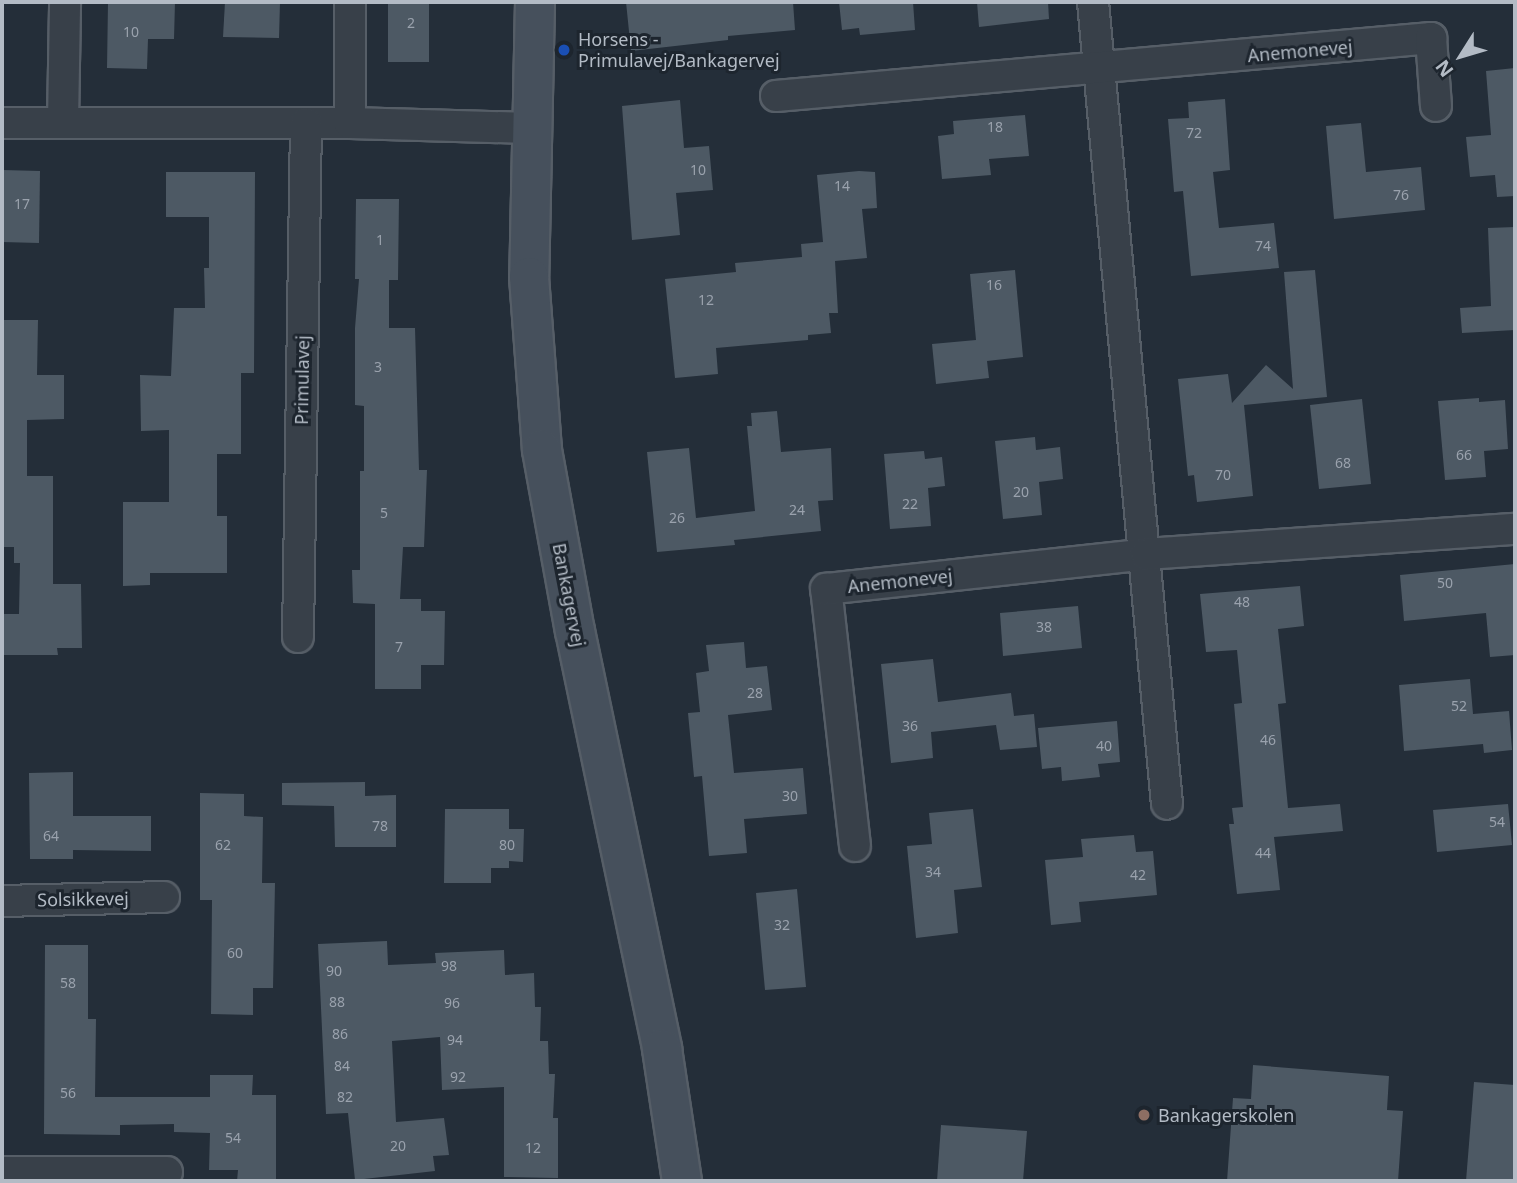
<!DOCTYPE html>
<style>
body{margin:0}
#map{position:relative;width:1517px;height:1183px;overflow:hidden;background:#242e39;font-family:"Noto Sans",sans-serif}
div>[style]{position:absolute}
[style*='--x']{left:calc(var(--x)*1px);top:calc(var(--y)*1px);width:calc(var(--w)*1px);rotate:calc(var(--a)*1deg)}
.building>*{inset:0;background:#4d5964}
.roads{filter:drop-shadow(2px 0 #565e67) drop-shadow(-2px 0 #565e67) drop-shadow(0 2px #565e67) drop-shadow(0 -2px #565e67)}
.street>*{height:30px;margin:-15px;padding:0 15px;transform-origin:15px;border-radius:15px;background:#384049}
.secondary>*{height:38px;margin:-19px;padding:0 19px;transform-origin:19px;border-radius:19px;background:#46505c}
.dots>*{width:19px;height:19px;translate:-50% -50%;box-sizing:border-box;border:4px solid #1d252e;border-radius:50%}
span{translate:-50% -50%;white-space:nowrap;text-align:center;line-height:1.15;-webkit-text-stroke:6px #1d252e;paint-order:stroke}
.number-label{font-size:14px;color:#9aa2ad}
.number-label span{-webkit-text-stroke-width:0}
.poi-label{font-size:18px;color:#b3bbc5}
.left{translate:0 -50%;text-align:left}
.street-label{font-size:18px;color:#b3bbc5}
.frame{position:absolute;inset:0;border:4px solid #b3bbc5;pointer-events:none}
.north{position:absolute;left:1426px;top:21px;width:70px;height:70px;-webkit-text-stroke:5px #1d252e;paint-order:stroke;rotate:233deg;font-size:19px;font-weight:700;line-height:28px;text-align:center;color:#b3bbc5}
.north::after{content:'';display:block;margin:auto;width:24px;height:32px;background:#b3bbc5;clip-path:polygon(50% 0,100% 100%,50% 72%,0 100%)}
</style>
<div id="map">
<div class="building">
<div style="clip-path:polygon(108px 2px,175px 2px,174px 39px,148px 39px,147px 69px,107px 68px)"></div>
<div style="clip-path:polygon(225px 2px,280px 2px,279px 38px,223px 37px)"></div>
<div style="clip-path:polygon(388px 2px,429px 2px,429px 62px,388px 62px)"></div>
<div style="clip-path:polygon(626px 2px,793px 2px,795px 30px,728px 36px,728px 40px,631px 51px)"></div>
<div style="clip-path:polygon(839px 2px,913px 2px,915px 30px,860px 35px,859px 28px,842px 30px)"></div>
<div style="clip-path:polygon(977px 2px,1048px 2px,1049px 19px,979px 27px)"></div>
<div style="clip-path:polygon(1515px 68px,1515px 196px,1497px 197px,1495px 175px,1470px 177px,1466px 137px,1491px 135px,1486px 71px)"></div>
<div style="clip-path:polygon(1225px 99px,1230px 170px,1213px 172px,1219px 228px,1274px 223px,1279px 268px,1191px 276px,1183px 191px,1174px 192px,1168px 119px,1189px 118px,1188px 102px)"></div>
<div style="clip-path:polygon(680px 100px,684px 148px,709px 146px,713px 190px,676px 193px,680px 235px,632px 240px,622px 106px)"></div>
<div style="clip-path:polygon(1025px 115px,1029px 156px,989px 159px,991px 175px,942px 179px,938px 136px,954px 134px,953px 121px)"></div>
<div style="clip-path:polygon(1361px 123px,1366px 172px,1421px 167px,1425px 210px,1334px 219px,1326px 126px)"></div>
<div style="clip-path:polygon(2px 170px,40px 171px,39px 243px,2px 242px)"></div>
<div style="clip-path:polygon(859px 171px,875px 172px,877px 208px,862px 209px,867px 258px,835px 261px,838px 313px,829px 313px,831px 333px,808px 335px,808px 340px,716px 348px,718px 374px,675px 378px,665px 279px,736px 272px,735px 263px,802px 257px,801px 244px,823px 242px,817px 175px)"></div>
<div style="clip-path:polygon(166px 172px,255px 172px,254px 373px,241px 373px,241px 454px,217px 454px,217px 516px,227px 516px,227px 573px,150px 573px,150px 585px,123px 586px,123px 502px,169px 502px,169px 430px,141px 431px,140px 375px,171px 376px,174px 308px,205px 308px,204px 268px,209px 268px,209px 217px,166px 217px)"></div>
<div style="clip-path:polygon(356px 199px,399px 199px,398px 280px,389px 280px,389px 328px,415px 328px,419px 470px,427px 470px,424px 547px,403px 547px,400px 599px,421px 599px,421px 611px,445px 611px,444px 665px,421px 665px,421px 689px,375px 689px,375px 604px,353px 603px,352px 570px,360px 570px,360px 471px,364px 471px,364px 406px,355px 405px,355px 328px,359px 279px,355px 279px)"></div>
<div style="clip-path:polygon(1515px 227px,1515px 330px,1462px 333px,1460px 308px,1491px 306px,1488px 228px)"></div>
<div style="clip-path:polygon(1015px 270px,1023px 357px,987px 361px,989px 378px,936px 384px,932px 344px,976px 340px,970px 274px)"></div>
<div style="clip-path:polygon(1315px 270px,1327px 397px,1244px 405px,1253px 496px,1197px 502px,1194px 475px,1188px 476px,1178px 379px,1228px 374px,1232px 403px,1266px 365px,1293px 389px,1284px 272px)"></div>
<div style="clip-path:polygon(2px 320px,38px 320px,37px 375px,64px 375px,64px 419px,27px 420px,27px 476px,53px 476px,53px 584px,81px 584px,82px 648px,57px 648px,58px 655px,2px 655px,2px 614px,19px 614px,20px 563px,14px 563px,14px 547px,2px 547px)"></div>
<div style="clip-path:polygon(1479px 398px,1479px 402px,1505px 400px,1508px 449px,1484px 451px,1486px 477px,1445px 480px,1438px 401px)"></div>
<div style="clip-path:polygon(1362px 399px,1371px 484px,1319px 489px,1310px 405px)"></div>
<div style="clip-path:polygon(777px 411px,781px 452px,831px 448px,833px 500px,818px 501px,821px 531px,734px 540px,735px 545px,657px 552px,647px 452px,689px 448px,696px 518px,755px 511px,747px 426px,752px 426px,751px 413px)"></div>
<div style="clip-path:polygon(1035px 437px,1036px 450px,1060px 447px,1063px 479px,1039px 482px,1042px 515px,1003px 519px,995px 441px)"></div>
<div style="clip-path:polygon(924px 451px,925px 459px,942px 457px,945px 486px,928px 488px,931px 526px,890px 529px,884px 454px)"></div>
<div style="clip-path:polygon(1515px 564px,1515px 655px,1490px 657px,1486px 613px,1404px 621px,1400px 575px)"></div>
<div style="clip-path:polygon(1300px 586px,1304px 626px,1278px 629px,1286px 703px,1278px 704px,1288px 808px,1340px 804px,1343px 831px,1274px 837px,1280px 890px,1237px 894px,1229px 824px,1234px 824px,1232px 808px,1243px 807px,1234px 704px,1242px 703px,1237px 650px,1206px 652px,1200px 594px)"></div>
<div style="clip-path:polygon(1078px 606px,1082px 648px,1003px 656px,1000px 613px)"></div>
<div style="clip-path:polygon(744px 642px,746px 668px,767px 666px,772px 710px,728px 715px,734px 773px,803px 768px,807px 814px,744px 819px,747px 853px,709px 856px,702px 776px,694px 777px,688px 713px,700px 712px,696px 673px,709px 671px,706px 645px)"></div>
<div style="clip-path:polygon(933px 659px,938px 702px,1011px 693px,1014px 716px,1034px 714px,1037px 747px,1000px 750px,996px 725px,931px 732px,933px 758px,891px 763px,881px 664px)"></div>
<div style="clip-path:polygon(1470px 679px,1473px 714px,1509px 711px,1512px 750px,1484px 753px,1483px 744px,1404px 751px,1399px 685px)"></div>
<div style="clip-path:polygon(1117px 721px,1120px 762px,1098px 764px,1100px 777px,1062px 781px,1061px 767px,1042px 769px,1038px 728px)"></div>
<div style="clip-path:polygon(73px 772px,73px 816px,151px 816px,151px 851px,73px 850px,73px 859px,30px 859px,29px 773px)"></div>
<div style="clip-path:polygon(365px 782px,365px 796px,396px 795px,396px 847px,335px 847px,334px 806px,282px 805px,282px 783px)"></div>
<div style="clip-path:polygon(200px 793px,244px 794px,244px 816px,263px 817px,262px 883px,275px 883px,273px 988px,253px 988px,253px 1015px,211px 1014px,212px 900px,200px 900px)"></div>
<div style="clip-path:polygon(1508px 804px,1512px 845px,1437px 852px,1433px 810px)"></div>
<div style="clip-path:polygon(445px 809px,509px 809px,509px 829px,524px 829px,523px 862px,509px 861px,509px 868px,491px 868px,491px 883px,444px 883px)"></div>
<div style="clip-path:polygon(973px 809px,982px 887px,954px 890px,958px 933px,916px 938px,907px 846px,932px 844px,929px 813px)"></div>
<div style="clip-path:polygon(1134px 835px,1136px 852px,1153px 851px,1157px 895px,1079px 902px,1081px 922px,1051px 925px,1045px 860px,1083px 857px,1081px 839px)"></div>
<div style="clip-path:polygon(797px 889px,806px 987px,765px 990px,756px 893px)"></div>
<div style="clip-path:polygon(387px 941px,388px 965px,436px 963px,435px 953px,504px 950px,505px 975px,534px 973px,535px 1007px,541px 1007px,540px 1041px,548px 1041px,549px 1074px,555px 1074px,553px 1118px,558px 1118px,558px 1178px,504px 1177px,504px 1087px,442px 1090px,440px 1037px,392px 1041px,396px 1122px,444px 1118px,449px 1155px,433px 1156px,435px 1171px,355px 1180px,348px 1113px,326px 1114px,318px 944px)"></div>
<div style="clip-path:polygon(45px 945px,88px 945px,88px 1019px,96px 1019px,95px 1097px,210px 1097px,210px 1075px,253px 1075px,252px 1095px,276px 1095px,276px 1181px,237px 1181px,238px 1170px,209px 1170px,210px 1133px,174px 1132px,174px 1124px,120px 1125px,120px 1135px,44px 1134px)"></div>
<div style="clip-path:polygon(1253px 1065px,1389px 1076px,1387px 1110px,1403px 1111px,1398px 1181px,1227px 1181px,1233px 1098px,1251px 1099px)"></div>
<div style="clip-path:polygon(1474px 1082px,1515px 1085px,1515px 1181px,1466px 1181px)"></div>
<div style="clip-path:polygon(941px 1125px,1027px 1131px,1023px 1181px,937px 1181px)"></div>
</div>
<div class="roads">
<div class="street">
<div style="--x:1093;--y:2;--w:805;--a:84.73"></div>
<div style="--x:776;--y:96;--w:658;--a:-5.06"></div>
<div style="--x:1431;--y:38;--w:68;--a:85.8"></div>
<div style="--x:63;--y:122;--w:120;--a:-89"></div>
<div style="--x:2;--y:123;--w:348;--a:0"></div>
<div style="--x:350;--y:123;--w:180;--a:1.6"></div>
<div style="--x:350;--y:123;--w:121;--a:-90"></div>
<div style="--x:298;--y:637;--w:514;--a:-89.11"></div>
<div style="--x:855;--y:846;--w:259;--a:-96.4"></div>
<div style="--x:826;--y:589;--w:322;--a:-6.2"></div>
<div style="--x:1146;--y:554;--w:370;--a:-3.9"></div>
<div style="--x:2;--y:901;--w:162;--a:-1.4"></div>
<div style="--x:2;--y:1172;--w:165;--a:0"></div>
</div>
<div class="secondary">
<div style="--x:535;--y:2;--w:275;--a:91.2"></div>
<div style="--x:529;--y:277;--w:173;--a:85.7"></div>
<div style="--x:542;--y:450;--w:184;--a:79.7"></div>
<div style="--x:575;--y:631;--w:427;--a:78.2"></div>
<div style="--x:662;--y:1049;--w:134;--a:81.4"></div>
</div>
</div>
<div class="dots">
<div style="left:564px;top:50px;background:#1a4fb4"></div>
<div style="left:1144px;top:1115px;background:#8d6e63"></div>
</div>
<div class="number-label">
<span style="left:411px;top:23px">2</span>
<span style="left:131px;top:32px">10</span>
<span style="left:995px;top:127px">18</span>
<span style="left:1194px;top:133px">72</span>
<span style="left:698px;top:170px">10</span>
<span style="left:842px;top:186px">14</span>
<span style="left:1401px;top:195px">76</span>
<span style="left:22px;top:204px">17</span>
<span style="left:380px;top:240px">1</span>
<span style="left:1263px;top:246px">74</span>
<span style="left:994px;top:285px">16</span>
<span style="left:706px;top:300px">12</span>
<span style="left:378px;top:367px">3</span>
<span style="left:1464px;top:455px">66</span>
<span style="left:1343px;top:463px">68</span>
<span style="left:1223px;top:475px">70</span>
<span style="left:1021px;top:492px">20</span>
<span style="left:910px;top:504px">22</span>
<span style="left:797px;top:510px">24</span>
<span style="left:384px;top:513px">5</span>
<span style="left:677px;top:518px">26</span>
<span style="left:1445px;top:583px">50</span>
<span style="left:1242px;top:602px">48</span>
<span style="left:1044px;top:627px">38</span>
<span style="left:399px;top:647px">7</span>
<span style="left:755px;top:693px">28</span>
<span style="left:1459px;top:706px">52</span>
<span style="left:910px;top:726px">36</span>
<span style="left:1268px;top:740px">46</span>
<span style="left:1104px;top:746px">40</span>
<span style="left:790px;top:796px">30</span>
<span style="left:1497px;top:822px">54</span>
<span style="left:380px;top:826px">78</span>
<span style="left:51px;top:836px">64</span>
<span style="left:223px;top:845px">62</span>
<span style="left:507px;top:845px">80</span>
<span style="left:1263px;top:853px">44</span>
<span style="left:933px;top:872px">34</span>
<span style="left:1138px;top:875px">42</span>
<span style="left:782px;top:925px">32</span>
<span style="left:235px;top:953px">60</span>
<span style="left:449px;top:966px">98</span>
<span style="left:334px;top:971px">90</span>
<span style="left:68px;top:983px">58</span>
<span style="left:337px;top:1002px">88</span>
<span style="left:452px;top:1003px">96</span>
<span style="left:340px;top:1034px">86</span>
<span style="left:455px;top:1040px">94</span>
<span style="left:342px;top:1066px">84</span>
<span style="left:458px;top:1077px">92</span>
<span style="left:68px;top:1093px">56</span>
<span style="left:345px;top:1097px">82</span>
<span style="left:233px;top:1138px">54</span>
<span style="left:398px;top:1146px">20</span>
<span style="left:533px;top:1148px">12</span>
</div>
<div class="poi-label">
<span class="left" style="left:578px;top:50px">Horsens -<br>Primulavej/Bankagervej</span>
<span class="left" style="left:1158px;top:1115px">Bankagerskolen</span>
</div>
<div class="street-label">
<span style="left:1300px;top:51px;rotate:-5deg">Anemonevej</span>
<span style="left:302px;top:380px;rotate:-89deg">Primulavej</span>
<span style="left:900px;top:581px;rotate:-6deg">Anemonevej</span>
<span style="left:569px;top:595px;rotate:79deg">Bankagervej</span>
<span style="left:83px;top:899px;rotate:-1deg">Solsikkevej</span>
</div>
<div class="frame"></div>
<div class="north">N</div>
</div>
